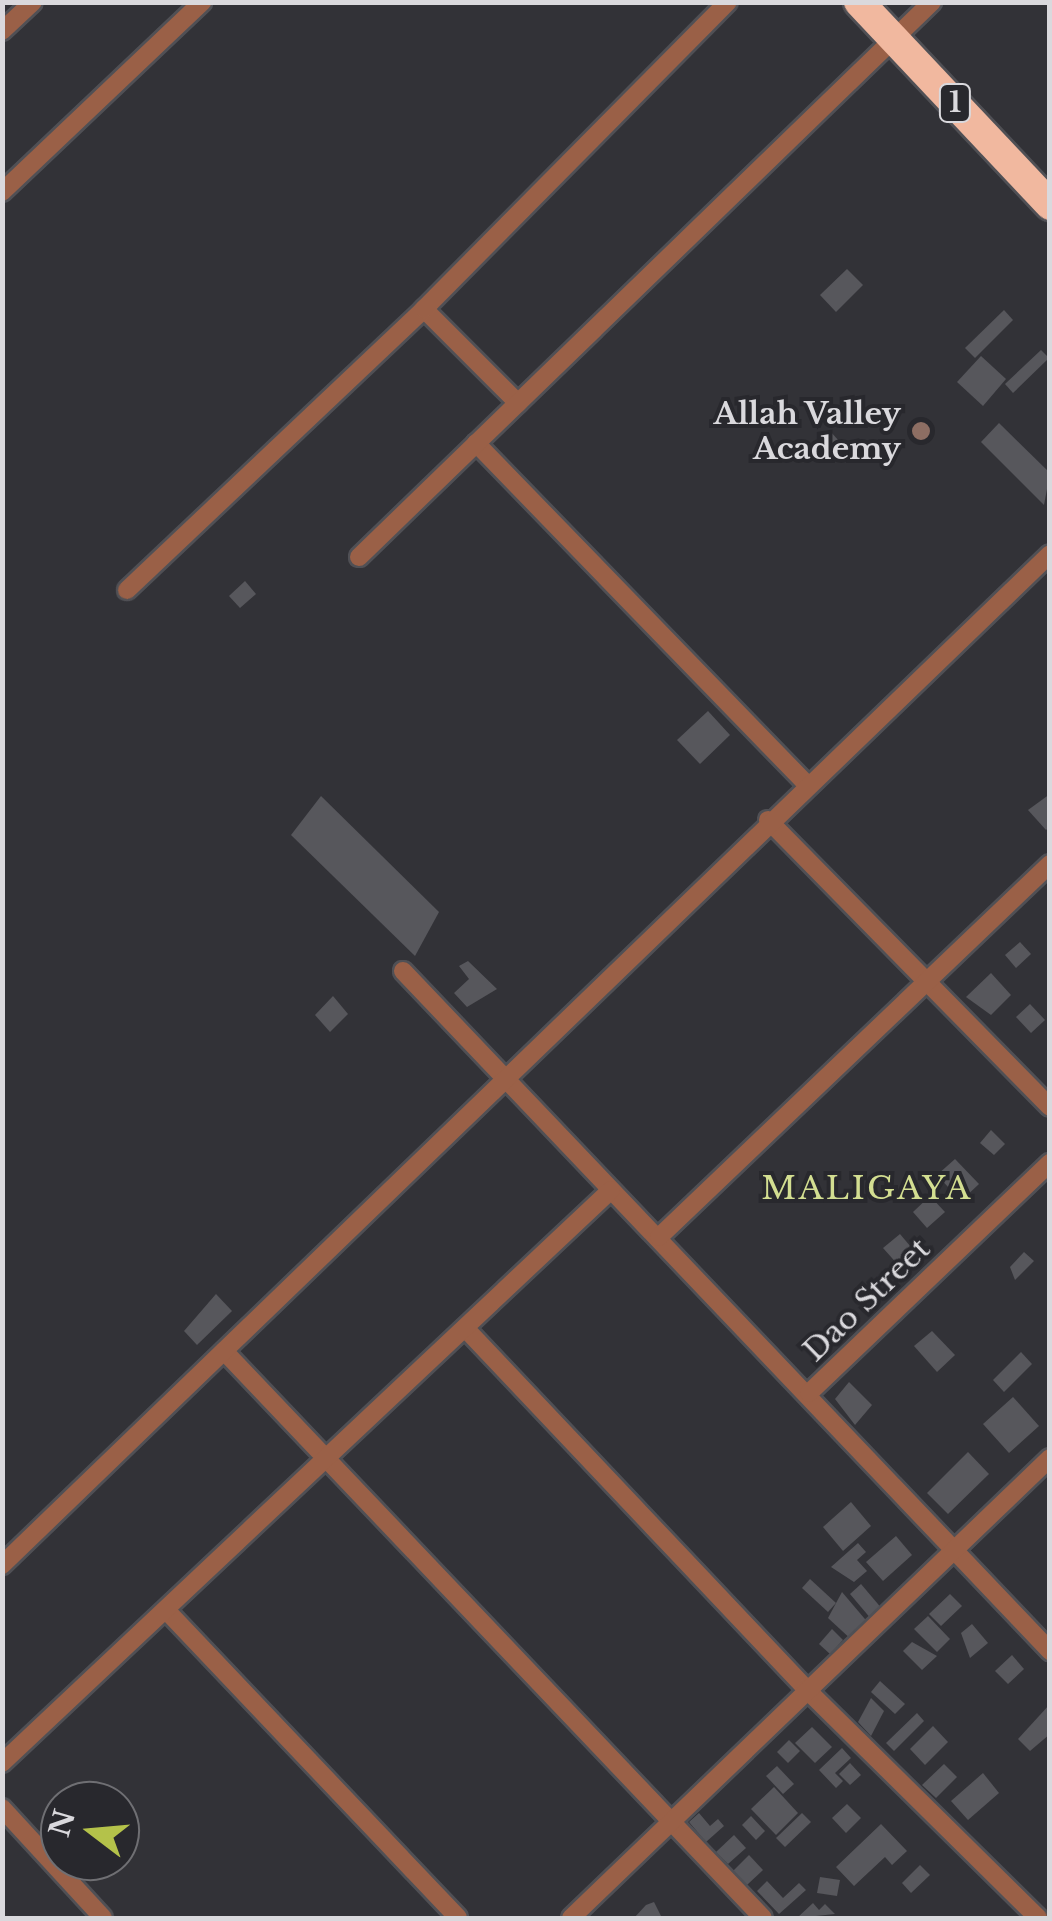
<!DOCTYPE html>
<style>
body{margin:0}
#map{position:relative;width:1052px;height:1921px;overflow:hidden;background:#323237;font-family:"Libre Baskerville",serif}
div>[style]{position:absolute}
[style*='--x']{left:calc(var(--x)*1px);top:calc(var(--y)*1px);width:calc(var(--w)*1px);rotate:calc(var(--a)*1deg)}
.building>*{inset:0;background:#57575c}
.roads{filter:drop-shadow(2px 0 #505055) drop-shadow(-2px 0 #505055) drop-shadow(0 2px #505055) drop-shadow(0 -2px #505055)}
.street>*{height:18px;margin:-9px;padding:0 9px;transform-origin:9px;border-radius:9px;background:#9a6047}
.highway>*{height:30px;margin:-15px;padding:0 15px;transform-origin:15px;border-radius:15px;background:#f1b89f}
.dots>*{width:28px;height:28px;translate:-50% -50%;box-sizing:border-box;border:5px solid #28282d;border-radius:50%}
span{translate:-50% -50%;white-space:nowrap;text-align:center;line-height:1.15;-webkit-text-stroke:8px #28282d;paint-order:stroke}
.shield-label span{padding:2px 8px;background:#28282d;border:2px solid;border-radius:8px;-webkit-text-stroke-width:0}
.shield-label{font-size:28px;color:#dad9dd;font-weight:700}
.poi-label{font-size:30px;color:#dad9dd;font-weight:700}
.right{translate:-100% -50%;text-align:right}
.street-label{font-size:30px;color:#dad9dd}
.neighbourhood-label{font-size:32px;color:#d3de91;letter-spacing:2.5px}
.frame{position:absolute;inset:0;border:5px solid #dad9dd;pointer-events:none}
.north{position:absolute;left:40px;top:1781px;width:100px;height:100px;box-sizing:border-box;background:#28282d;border:2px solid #6f6f73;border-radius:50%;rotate:286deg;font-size:28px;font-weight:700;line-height:40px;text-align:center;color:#dad9dd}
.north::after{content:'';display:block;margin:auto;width:35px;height:45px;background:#b4c24a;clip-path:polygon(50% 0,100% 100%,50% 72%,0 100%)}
</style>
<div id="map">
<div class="building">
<div style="clip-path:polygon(847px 269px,863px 285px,836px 312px,820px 295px)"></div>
<div style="clip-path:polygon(1004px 310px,1013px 320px,975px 358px,965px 348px)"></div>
<div style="clip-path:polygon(1041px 350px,1049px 358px,1013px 393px,1005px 384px)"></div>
<div style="clip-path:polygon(981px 356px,1006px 379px,983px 406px,957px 382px)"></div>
<div style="clip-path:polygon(999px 423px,1050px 473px,1044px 505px,981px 442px)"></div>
<div style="clip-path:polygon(830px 431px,848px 451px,837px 462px,819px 442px)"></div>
<div style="clip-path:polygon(245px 581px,256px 594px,240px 608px,229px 596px)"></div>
<div style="clip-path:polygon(708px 711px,730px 735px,700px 764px,677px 740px)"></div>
<div style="clip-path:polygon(1050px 794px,1050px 827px,1046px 830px,1028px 810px)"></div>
<div style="clip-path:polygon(321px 796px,439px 912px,415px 956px,291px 835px)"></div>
<div style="clip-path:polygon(1020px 942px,1031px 954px,1016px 968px,1005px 955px)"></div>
<div style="clip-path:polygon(468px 961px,497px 989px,467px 1007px,454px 993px,469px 979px,459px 966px)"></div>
<div style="clip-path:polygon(991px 973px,1011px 995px,991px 1015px,966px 997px)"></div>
<div style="clip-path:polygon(333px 996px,348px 1014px,330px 1032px,315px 1015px)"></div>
<div style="clip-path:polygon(1030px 1004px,1045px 1020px,1031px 1033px,1016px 1017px)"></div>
<div style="clip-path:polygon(991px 1130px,1005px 1144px,994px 1155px,980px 1143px)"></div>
<div style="clip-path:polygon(955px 1159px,979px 1184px,961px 1201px,937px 1175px)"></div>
<div style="clip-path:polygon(930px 1196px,945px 1212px,927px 1228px,913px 1212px)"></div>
<div style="clip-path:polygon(900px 1234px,916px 1253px,900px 1267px,883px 1248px)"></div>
<div style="clip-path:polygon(1024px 1252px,1034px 1261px,1015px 1280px,1010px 1267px)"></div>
<div style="clip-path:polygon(216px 1294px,232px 1311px,197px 1345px,184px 1331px)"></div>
<div style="clip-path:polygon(932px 1331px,955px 1355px,937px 1372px,914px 1346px)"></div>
<div style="clip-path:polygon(1021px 1352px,1032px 1364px,1004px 1392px,993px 1380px)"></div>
<div style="clip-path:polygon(849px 1382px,872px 1405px,855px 1425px,835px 1399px)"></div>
<div style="clip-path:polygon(1013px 1397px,1039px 1426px,1009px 1453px,983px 1424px)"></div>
<div style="clip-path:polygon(968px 1452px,989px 1474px,948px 1514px,927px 1493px)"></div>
<div style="clip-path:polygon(851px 1502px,871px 1526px,843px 1551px,823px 1527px)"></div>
<div style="clip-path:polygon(896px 1536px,912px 1555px,883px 1581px,866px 1562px)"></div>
<div style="clip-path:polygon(858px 1543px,866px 1552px,857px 1560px,867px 1571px,854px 1582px,831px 1567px)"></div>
<div style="clip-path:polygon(810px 1579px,836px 1603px,828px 1612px,802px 1588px)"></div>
<div style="clip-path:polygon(861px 1584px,883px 1610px,872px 1620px,850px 1594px)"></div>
<div style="clip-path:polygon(842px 1592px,870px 1625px,854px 1642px,828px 1618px)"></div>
<div style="clip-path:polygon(950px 1594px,962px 1606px,941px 1626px,929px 1614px)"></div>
<div style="clip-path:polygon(928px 1616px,950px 1639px,937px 1652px,914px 1629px)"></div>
<div style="clip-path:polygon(972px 1624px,988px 1643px,970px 1658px,961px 1633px)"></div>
<div style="clip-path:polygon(832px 1629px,843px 1640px,830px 1654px,819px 1644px)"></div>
<div style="clip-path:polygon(912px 1642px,937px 1656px,922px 1670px,903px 1651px)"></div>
<div style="clip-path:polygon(1012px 1655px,1024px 1669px,1008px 1684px,995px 1671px)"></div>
<div style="clip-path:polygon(880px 1681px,905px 1704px,895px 1714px,871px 1692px)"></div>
<div style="clip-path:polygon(871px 1698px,884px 1711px,871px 1736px,858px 1722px)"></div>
<div style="clip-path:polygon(1050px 1704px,1050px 1734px,1030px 1751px,1018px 1739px)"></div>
<div style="clip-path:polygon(917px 1713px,924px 1721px,894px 1751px,886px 1743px)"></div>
<div style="clip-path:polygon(933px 1726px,948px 1742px,925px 1765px,910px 1749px)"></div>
<div style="clip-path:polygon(812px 1727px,832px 1747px,815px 1763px,795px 1743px)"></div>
<div style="clip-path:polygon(789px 1740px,800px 1751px,788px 1763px,777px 1752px)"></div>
<div style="clip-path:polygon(842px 1748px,851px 1758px,835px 1773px,843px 1781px,836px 1788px,819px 1770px)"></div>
<div style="clip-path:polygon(850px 1763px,861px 1775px,850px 1785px,839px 1774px)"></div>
<div style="clip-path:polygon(944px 1764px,957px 1777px,936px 1798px,922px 1785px)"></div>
<div style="clip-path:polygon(777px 1766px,794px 1784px,783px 1794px,766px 1776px)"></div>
<div style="clip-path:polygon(983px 1773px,999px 1793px,968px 1820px,951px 1801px)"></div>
<div style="clip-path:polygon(774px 1787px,798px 1813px,776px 1835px,751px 1809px)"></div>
<div style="clip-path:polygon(847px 1804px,861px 1818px,846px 1833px,832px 1818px)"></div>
<div style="clip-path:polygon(699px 1813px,710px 1826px,718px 1819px,724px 1826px,706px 1842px,689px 1822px)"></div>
<div style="clip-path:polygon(802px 1813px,811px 1822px,785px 1847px,776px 1838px)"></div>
<div style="clip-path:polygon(751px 1816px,765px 1831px,756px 1840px,742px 1825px)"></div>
<div style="clip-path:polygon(881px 1824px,907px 1851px,892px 1865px,885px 1857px,854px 1886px,836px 1867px)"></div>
<div style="clip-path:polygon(734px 1835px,746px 1848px,728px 1864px,716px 1852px)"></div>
<div style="clip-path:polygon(749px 1855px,763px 1870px,747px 1885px,733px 1871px)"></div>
<div style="clip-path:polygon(920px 1865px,930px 1875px,911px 1893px,902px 1883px)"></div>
<div style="clip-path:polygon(820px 1877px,840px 1880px,837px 1896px,817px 1893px)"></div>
<div style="clip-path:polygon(767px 1881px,783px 1898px,799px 1883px,806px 1890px,779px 1914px,757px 1891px)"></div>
<div style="clip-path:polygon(654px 1902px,662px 1918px,634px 1918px,646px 1905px)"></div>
<div style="clip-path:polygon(813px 1903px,819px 1910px,825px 1904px,835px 1914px,797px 1918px)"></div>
</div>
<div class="roads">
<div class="street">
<div style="--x:2;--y:31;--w:42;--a:-43.1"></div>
<div style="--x:2;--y:192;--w:276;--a:-43.5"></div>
<div style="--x:424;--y:309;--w:133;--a:45"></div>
<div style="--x:476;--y:443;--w:475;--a:45.9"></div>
<div style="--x:359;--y:557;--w:798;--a:-44.09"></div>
<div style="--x:127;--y:590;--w:409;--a:-43.4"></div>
<div style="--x:424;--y:309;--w:432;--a:-45.3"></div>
<div style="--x:768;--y:820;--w:402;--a:45.5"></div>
<div style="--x:403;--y:971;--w:939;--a:46.42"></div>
<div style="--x:659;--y:1237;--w:540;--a:-43.65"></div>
<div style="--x:465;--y:1328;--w:497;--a:46.6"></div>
<div style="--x:806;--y:1689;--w:326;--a:44.6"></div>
<div style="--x:224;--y:1351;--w:782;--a:46.45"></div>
<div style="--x:809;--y:1393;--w:333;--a:-43.7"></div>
<div style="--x:2;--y:1565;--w:1456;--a:-43.97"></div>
<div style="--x:166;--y:1610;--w:424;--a:46.5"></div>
<div style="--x:2;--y:1763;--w:836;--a:-43.26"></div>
<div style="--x:2;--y:1808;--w:149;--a:47.4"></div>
<div style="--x:571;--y:1918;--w:664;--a:-43.84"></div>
</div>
<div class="highway">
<div style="--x:859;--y:2;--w:279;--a:46.7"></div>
</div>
</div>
<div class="dots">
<div style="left:921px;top:431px;background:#8d6e63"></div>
</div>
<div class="shield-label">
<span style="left:955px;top:103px">1</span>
</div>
<div class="poi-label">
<span class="right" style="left:901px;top:431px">Allah Valley<br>Academy</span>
</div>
<div class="street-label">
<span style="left:867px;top:1300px;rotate:-44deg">Dao Street</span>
</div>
<div class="neighbourhood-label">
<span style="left:867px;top:1188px">MALIGAYA</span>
</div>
<div class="frame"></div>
<div class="north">N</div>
</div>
